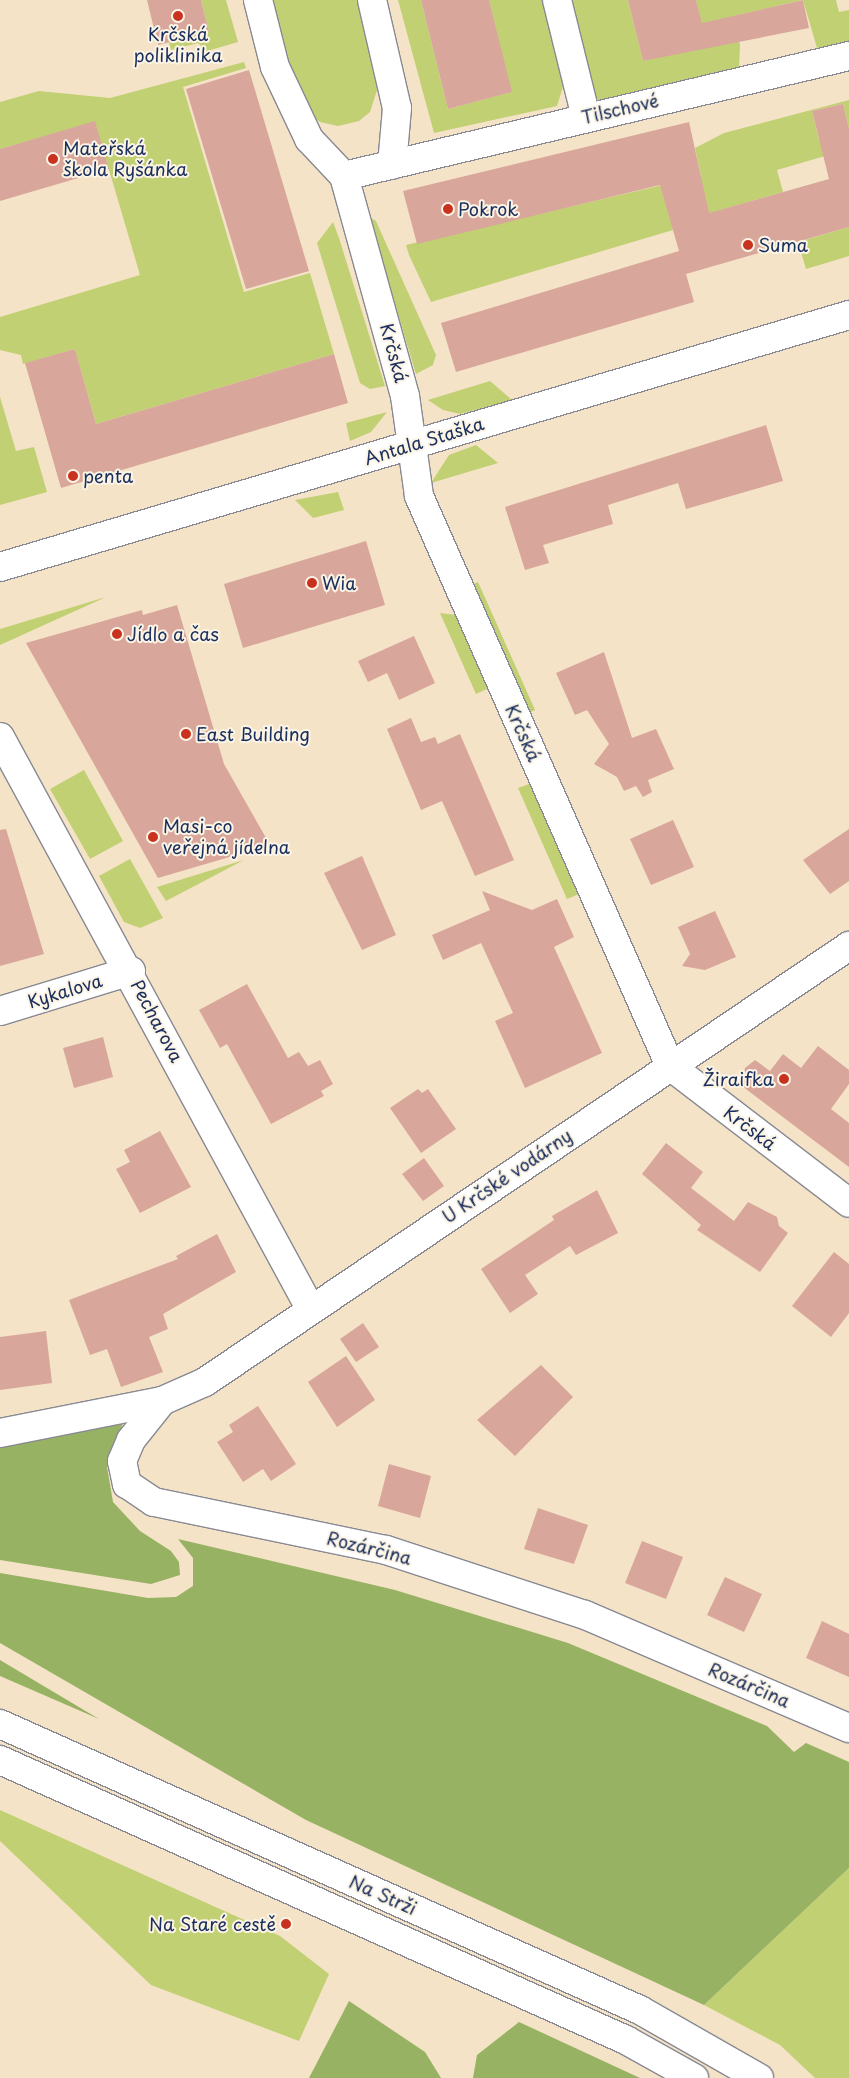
<!DOCTYPE html>
<meta charset="utf-8">
<style>
body{margin:0}
#map{position:relative;width:849px;height:2078px;overflow:hidden;background:#f4e3c7;font-family:"Playpen Sans",sans-serif}
div>[style]{position:absolute}
[style*='--x']{left:calc(var(--x)*1px);top:calc(var(--y)*1px);width:calc(var(--w)*1px);rotate:calc(var(--a)*1deg)}
.green>*{inset:0;background:#c1d072}
.forest>*{inset:0;background:#98b264}
.building>*{inset:0;background:#d9a69c}
.roads{filter:drop-shadow(1px 0 #888992) drop-shadow(-1px 0 #888992) drop-shadow(0 1px #888992) drop-shadow(0 -1px #888992)}
.minor>*{height:28px;margin:-14px;padding:0 14px;transform-origin:14px;border-radius:14px;background:#fff}
.tertiary>*{height:28px;margin:-14px;padding:0 14px;transform-origin:14px;border-radius:14px;background:#fff}
.dots>*{width:14px;height:14px;translate:-50% -50%;box-sizing:border-box;border:2px solid #fcf5e5;border-radius:50%}
span{translate:-50% -50%;white-space:nowrap;text-align:center;line-height:1.15;-webkit-text-stroke:4px #fcf5e5;paint-order:stroke}
.poi-label{font-size:18px;color:#1b2f5e}
.left{translate:0 -50%;text-align:left}
.right{translate:-100% -50%;text-align:right}
.street-label{font-size:18px;color:#1b2f5e}
</style>
<div id="map">
<div class="green">
<div style="clip-path:polygon(201px 0,226px 0,238px 42px,207px 51px,198px 43px,171px 50px,169px 42px,209px 32px)"></div>
<div style="clip-path:polygon(269px 0,358px 0,379px 84px,370px 112px,359px 121px,338px 126px,320px 122px,305px 111px)"></div>
<div style="clip-path:polygon(398px 0,421px 0,448px 109px,511px 92px,489px 0,549px 0,567px 74px,557px 106px,434px 133px)"></div>
<div style="clip-path:polygon(569px 0,628px 0,643px 61px,707px 46px,696px 0,802px 0,734px 16px,740px 45px,739px 69px,599px 101px,590px 87px)"></div>
<div style="clip-path:polygon(803px 0,836px 0,839px 12px,849px 10px,849px 41px,817px 48px)"></div>
<div style="clip-path:polygon(244px 62px,246px 68px,183px 87px,244px 292px,310px 273px,334px 354px,96px 424px,75px 349px,23px 364px,21px 355px,0 350px,0 317px,140px 275px,95px 122px,0 149px,0 102px,39px 91px,110px 98px)"></div>
<div style="clip-path:polygon(849px 100px,849px 129px,843px 104px,812px 111px,819px 140px,849px 132px,849px 149px,777px 170px,783px 192px,672px 224px,673px 230px,431px 302px,409px 255px,406px 245px,701px 176px,695px 148px,724px 133px)"></div>
<div style="clip-path:polygon(369px 217px,376px 221px,436px 355px,433px 365px,416px 374px)"></div>
<div style="clip-path:polygon(333px 222px,339px 238px,385px 386px,370px 389px,360px 383px,317px 243px)"></div>
<div style="clip-path:polygon(849px 227px,849px 256px,806px 269px,798px 242px)"></div>
<div style="clip-path:polygon(490px 381px,512px 400px,460px 414px,443px 410px,428px 400px)"></div>
<div style="clip-path:polygon(0 397px,16px 451px,34px 447px,47px 492px,0 505px)"></div>
<div style="clip-path:polygon(387px 412px,371px 432px,350px 441px,346px 423px)"></div>
<div style="clip-path:polygon(476px 445px,498px 463px,431px 483px,449px 455px)"></div>
<div style="clip-path:polygon(338px 492px,344px 510px,313px 518px,295px 500px)"></div>
<div style="clip-path:polygon(478px 582px,535px 710px,526px 714px,469px 586px)"></div>
<div style="clip-path:polygon(106px 597px,0 645px,0 629px)"></div>
<div style="clip-path:polygon(440px 613px,456px 615px,489px 688px,476px 694px)"></div>
<div style="clip-path:polygon(84px 770px,123px 841px,90px 859px,50px 789px)"></div>
<div style="clip-path:polygon(532px 783px,579px 894px,567px 899px,518px 788px)"></div>
<div style="clip-path:polygon(130px 859px,163px 918px,140px 928px,124px 922px,99px 876px)"></div>
<div style="clip-path:polygon(244px 860px,166px 901px,157px 887px)"></div>
<div style="clip-path:polygon(0 1810px,280px 1936px,329px 1974px,299px 2041px,151px 1985px,0 1841px)"></div>
<div style="clip-path:polygon(849px 1868px,849px 2078px,815px 2078px,780px 2045px,704px 2005px)"></div>
</div>
<div class="forest">
<div style="clip-path:polygon(124px 1420px,107px 1467px,113px 1502px,140px 1531px,171px 1551px,179px 1562px,180px 1575px,151px 1584px,0 1560px,0 1444px,11px 1445px)"></div>
<div style="clip-path:polygon(178px 1539px,395px 1590px,568px 1643px,767px 1726px,794px 1752px,806px 1743px,849px 1762px,849px 1868px,704px 2005px,306px 1820px,0 1643px,0 1573px,148px 1598px,176px 1597px,193px 1586px,193px 1558px)"></div>
<div style="clip-path:polygon(0 1660px,99px 1719px,0 1676px)"></div>
<div style="clip-path:polygon(349px 2001px,425px 2052px,441px 2078px,309px 2078px)"></div>
<div style="clip-path:polygon(519px 2022px,640px 2078px,473px 2078px,477px 2055px)"></div>
</div>
<div class="building">
<div style="clip-path:polygon(147px 0,201px 0,209px 32px,158px 45px)"></div>
<div style="clip-path:polygon(421px 0,489px 0,512px 92px,448px 109px)"></div>
<div style="clip-path:polygon(628px 0,696px 0,702px 23px,803px 0,809px 28px,643px 61px)"></div>
<div style="clip-path:polygon(249px 70px,309px 271px,246px 289px,186px 89px)"></div>
<div style="clip-path:polygon(843px 104px,849px 129px,849px 227px,686px 274px,694px 302px,456px 372px,441px 323px,679px 251px,660px 185px,417px 244px,403px 191px,689px 122px,709px 213px,829px 179px,812px 111px)"></div>
<div style="clip-path:polygon(95px 121px,109px 169px,0 201px,0 149px)"></div>
<div style="clip-path:polygon(75px 349px,96px 424px,334px 354px,348px 403px,61px 488px,25px 363px)"></div>
<div style="clip-path:polygon(766px 425px,783px 481px,686px 509px,678px 483px,608px 505px,613px 524px,543px 545px,549px 563px,525px 570px,505px 507px)"></div>
<div style="clip-path:polygon(366px 541px,385px 605px,243px 648px,224px 584px)"></div>
<div style="clip-path:polygon(177px 605px,224px 764px,270px 845px,158px 878px,26px 643px,142px 610px,143px 615px)"></div>
<div style="clip-path:polygon(414px 636px,435px 683px,399px 700px,387px 673px,368px 682px,358px 661px)"></div>
<div style="clip-path:polygon(604px 652px,632px 738px,656px 729px,674px 769px,648px 780px,652px 792px,643px 797px,636px 786px,624px 791px,617px 777px,594px 764px,609px 744px,587px 710px,575px 715px,556px 673px)"></div>
<div style="clip-path:polygon(411px 718px,421px 742px,435px 737px,438px 744px,460px 734px,514px 860px,475px 876px,442px 801px,421px 810px,387px 729px)"></div>
<div style="clip-path:polygon(673px 820px,694px 867px,651px 885px,630px 839px)"></div>
<div style="clip-path:polygon(6px 829px,44px 954px,0 966px,0 830px)"></div>
<div style="clip-path:polygon(849px 829px,849px 881px,830px 894px,803px 860px)"></div>
<div style="clip-path:polygon(362px 856px,396px 935px,362px 950px,324px 873px)"></div>
<div style="clip-path:polygon(482px 891px,532px 910px,557px 899px,574px 937px,554px 947px,602px 1053px,525px 1088px,495px 1021px,513px 1013px,481px 943px,443px 960px,432px 935px,490px 910px)"></div>
<div style="clip-path:polygon(715px 911px,736px 957px,705px 970px,682px 966px,690px 954px,678px 927px)"></div>
<div style="clip-path:polygon(247px 984px,288px 1058px,299px 1052px,308px 1066px,320px 1060px,333px 1084px,321px 1091px,324px 1096px,271px 1124px,227px 1044px,220px 1048px,199px 1010px)"></div>
<div style="clip-path:polygon(103px 1037px,113px 1077px,74px 1088px,63px 1048px)"></div>
<div style="clip-path:polygon(818px 1046px,849px 1070px,849px 1084px,831px 1109px,849px 1123px,849px 1167px,742px 1086px,745px 1068px,755px 1060px,770px 1071px,783px 1054px,801px 1068px)"></div>
<div style="clip-path:polygon(418px 1089px,422px 1093px,428px 1089px,456px 1129px,421px 1153px,390px 1108px)"></div>
<div style="clip-path:polygon(160px 1131px,191px 1187px,140px 1213px,116px 1169px,130px 1162px,124px 1150px)"></div>
<div style="clip-path:polygon(666px 1143px,703px 1172px,691px 1188px,734px 1221px,748px 1202px,777px 1217px,779px 1226px,788px 1233px,760px 1272px,697px 1230px,701px 1225px,642px 1174px)"></div>
<div style="clip-path:polygon(424px 1158px,444px 1186px,423px 1201px,402px 1174px)"></div>
<div style="clip-path:polygon(597px 1190px,618px 1233px,576px 1255px,570px 1246px,525px 1275px,538px 1294px,510px 1313px,481px 1269px,554px 1220px,552px 1216px)"></div>
<div style="clip-path:polygon(217px 1234px,236px 1272px,163px 1314px,168px 1329px,149px 1337px,163px 1372px,121px 1387px,107px 1349px,90px 1355px,69px 1300px,178px 1259px,176px 1256px)"></div>
<div style="clip-path:polygon(834px 1252px,849px 1264px,849px 1313px,831px 1337px,792px 1306px)"></div>
<div style="clip-path:polygon(363px 1323px,379px 1347px,356px 1362px,340px 1339px)"></div>
<div style="clip-path:polygon(46px 1331px,52px 1383px,0 1390px,0 1337px)"></div>
<div style="clip-path:polygon(346px 1356px,375px 1400px,337px 1427px,308px 1382px)"></div>
<div style="clip-path:polygon(541px 1365px,573px 1397px,515px 1456px,477px 1420px)"></div>
<div style="clip-path:polygon(258px 1406px,296px 1464px,271px 1481px,263px 1469px,243px 1482px,217px 1442px,233px 1432px,229px 1425px)"></div>
<div style="clip-path:polygon(389px 1464px,431px 1476px,420px 1518px,378px 1506px)"></div>
<div style="clip-path:polygon(538px 1508px,588px 1525px,574px 1564px,524px 1549px)"></div>
<div style="clip-path:polygon(642px 1541px,683px 1557px,666px 1599px,625px 1583px)"></div>
<div style="clip-path:polygon(725px 1577px,762px 1594px,744px 1632px,707px 1615px)"></div>
<div style="clip-path:polygon(822px 1621px,849px 1634px,849px 1677px,806px 1658px)"></div>
</div>
<div class="roads">
<div class="minor">
<div style="--x:258;--y:0;--w:69;--a:75.8"></div>
<div style="--x:275;--y:67;--w:80;--a:64.7"></div>
<div style="--x:309;--y:139;--w:51;--a:46.6"></div>
<div style="--x:344;--y:176;--w:228;--a:74.5"></div>
<div style="--x:405;--y:396;--w:101;--a:82"></div>
<div style="--x:419;--y:496;--w:623;--a:66.23"></div>
<div style="--x:670;--y:1066;--w:225;--a:37.4"></div>
<div style="--x:372;--y:0;--w:111;--a:77"></div>
<div style="--x:397;--y:108;--w:57;--a:95"></div>
<div style="--x:557;--y:0;--w:121;--a:76.1"></div>
<div style="--x:344;--y:176;--w:519;--a:-13.37"></div>
<div style="--x:0;--y:737;--w:650;--a:61.5"></div>
<div style="--x:0;--y:1011;--w:137;--a:-17"></div>
<div style="--x:162;--y:1401;--w:50;--a:128.5"></div>
<div style="--x:131;--y:1440;--w:23;--a:113"></div>
<div style="--x:122;--y:1461;--w:24;--a:78"></div>
<div style="--x:127;--y:1484;--w:32;--a:34"></div>
<div style="--x:154;--y:1502;--w:237;--a:11.7"></div>
<div style="--x:386;--y:1550;--w:209;--a:18.1"></div>
<div style="--x:585;--y:1615;--w:287;--a:23.2"></div>
<div style="--x:0;--y:1433;--w:165;--a:-11.2"></div>
<div style="--x:162;--y:1401;--w:47;--a:-23.8"></div>
<div style="--x:205;--y:1382;--w:778;--a:-34.1"></div>
</div>
<div class="tertiary">
<div style="--x:0;--y:567;--w:886;--a:-16.53"></div>
<div style="--x:0;--y:1724;--w:701;--a:24.08"></div>
<div style="--x:640;--y:2010;--w:137;--a:29.7"></div>
<div style="--x:0;--y:1760;--w:686;--a:24.1"></div>
<div style="--x:626;--y:2040;--w:78;--a:29.2"></div>
</div>
</div>
<div class="dots">
<div style="left:178px;top:16px;background:#c8321e"></div>
<div style="left:53px;top:159px;background:#c8321e"></div>
<div style="left:448px;top:209px;background:#c8321e"></div>
<div style="left:748px;top:245px;background:#c8321e"></div>
<div style="left:73px;top:476px;background:#c8321e"></div>
<div style="left:312px;top:583px;background:#c8321e"></div>
<div style="left:117px;top:634px;background:#c8321e"></div>
<div style="left:186px;top:734px;background:#c8321e"></div>
<div style="left:153px;top:837px;background:#c8321e"></div>
<div style="left:784px;top:1079px;background:#c8321e"></div>
<div style="left:286px;top:1924px;background:#c8321e"></div>
</div>
<div class="poi-label">
<span style="left:178px;top:45px">Krčská<br>poliklinika</span>
<span class="left" style="left:63px;top:159px">Mateřská<br>škola Ryšánka</span>
<span class="left" style="left:458px;top:209px">Pokrok</span>
<span class="left" style="left:758px;top:245px">Suma</span>
<span class="left" style="left:83px;top:476px">penta</span>
<span class="left" style="left:322px;top:583px">Wia</span>
<span class="left" style="left:127px;top:634px">Jídlo a čas</span>
<span class="left" style="left:196px;top:734px">East Building</span>
<span class="left" style="left:163px;top:837px">Masi-co<br>veřejná jídelna</span>
<span class="right" style="left:774px;top:1079px">Žiraifka</span>
<span class="right" style="left:276px;top:1924px">Na Staré cestě</span>
</div>
<div class="street-label">
<span style="left:620px;top:109px;rotate:-13deg">Tilschové</span>
<span style="left:394px;top:353px;rotate:75deg">Krčská</span>
<span style="left:424px;top:441px;rotate:-17deg">Antala Staška</span>
<span style="left:523px;top:733px;rotate:66deg">Krčská</span>
<span style="left:65px;top:991px;rotate:-17deg">Kykalova</span>
<span style="left:157px;top:1021px;rotate:62deg">Pecharova</span>
<span style="left:750px;top:1128px;rotate:37deg">Krčská</span>
<span style="left:507px;top:1176px;rotate:-34deg">U Krčské vodárny</span>
<span style="left:369px;top:1548px;rotate:14deg">Rozárčina</span>
<span style="left:749px;top:1685px;rotate:23deg">Rozárčina</span>
<span style="left:383px;top:1895px;rotate:24deg">Na Strži</span>
</div>
</div>
